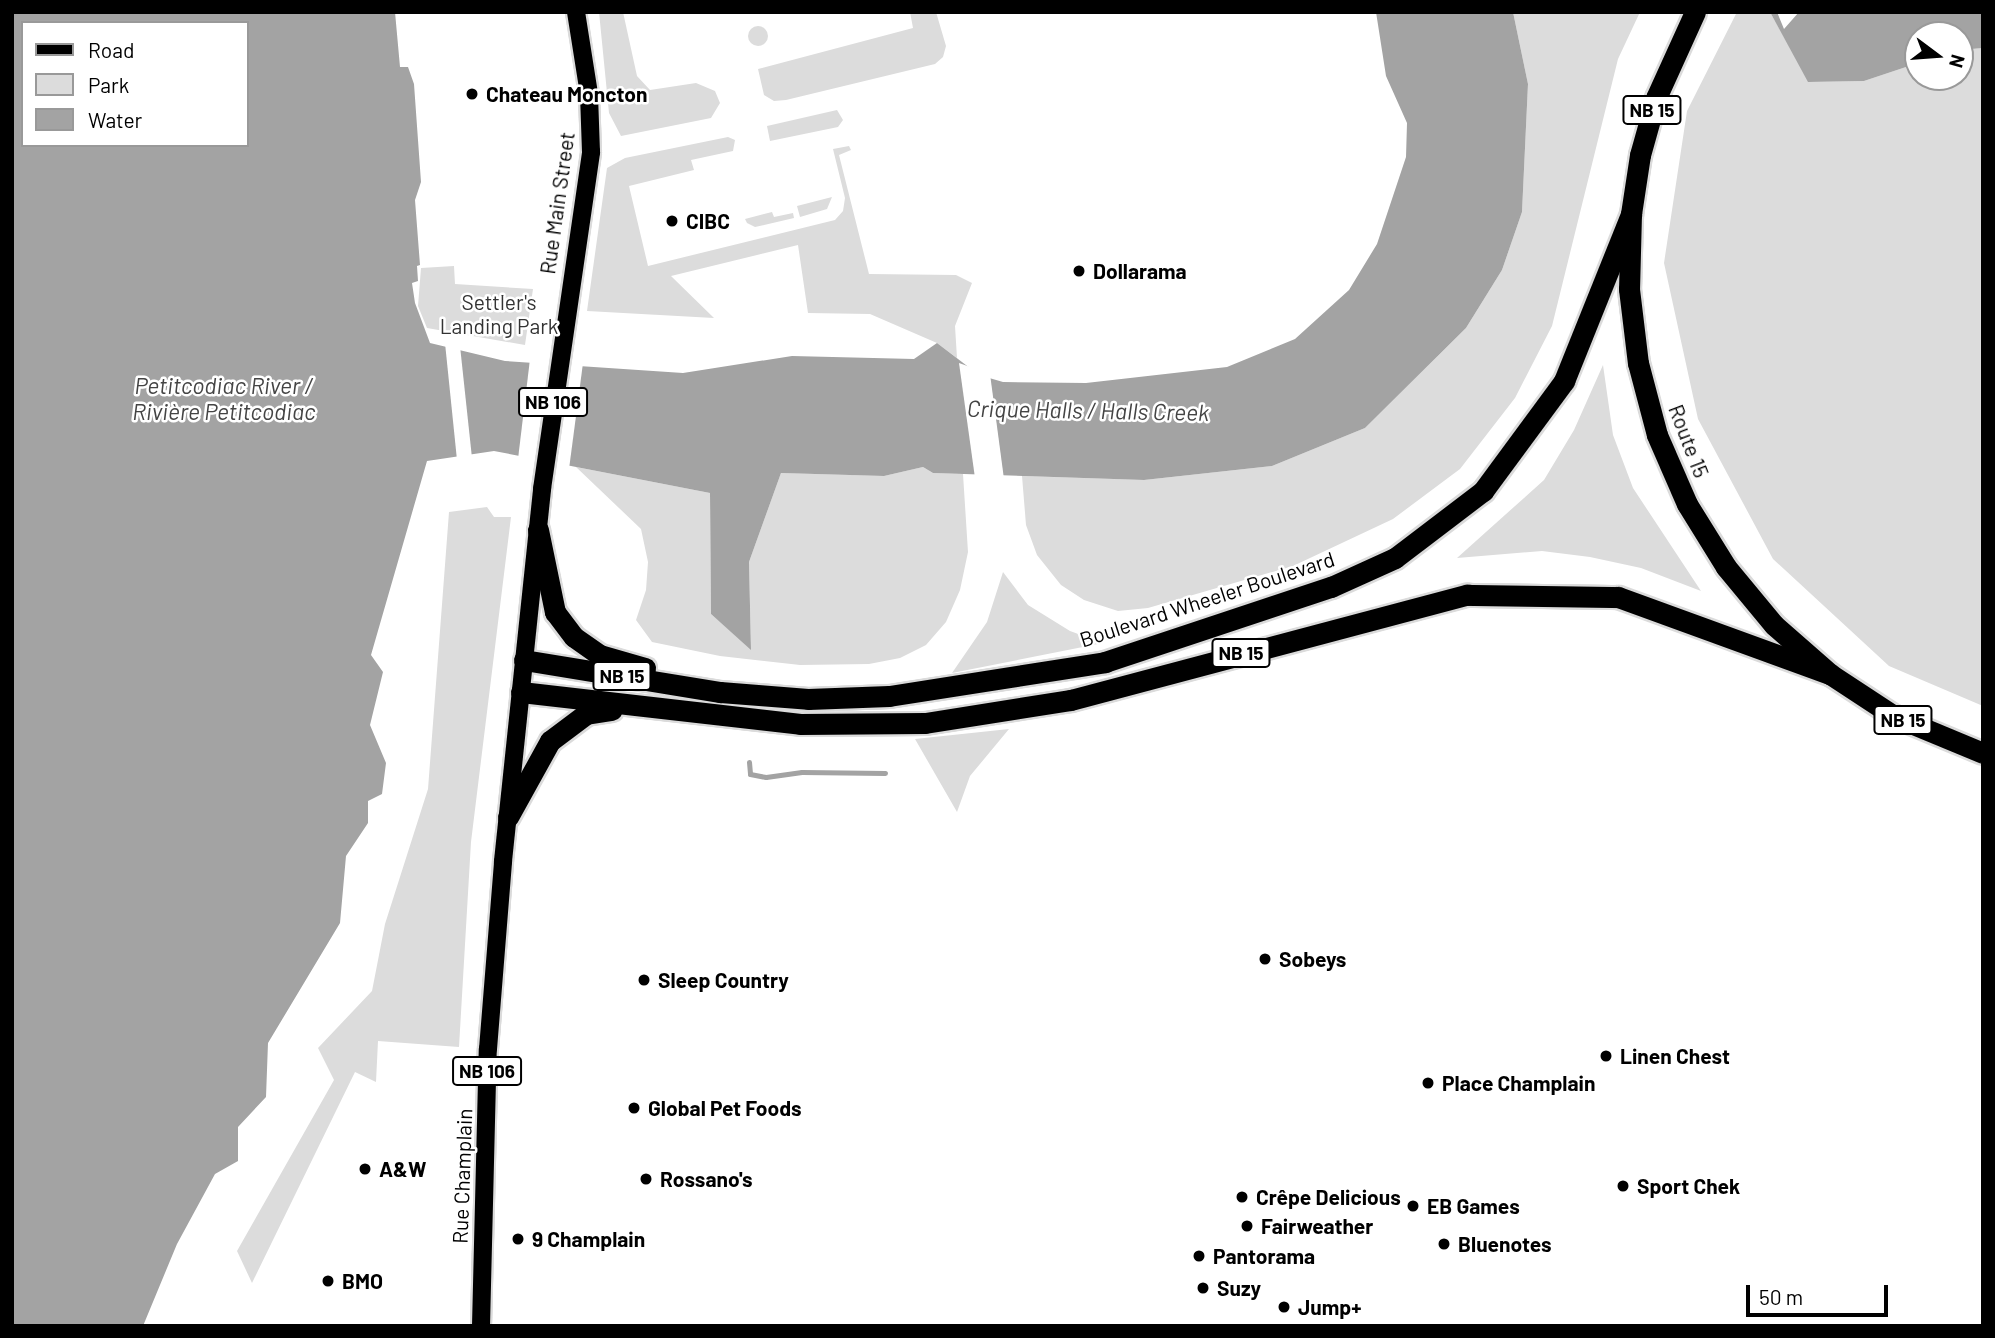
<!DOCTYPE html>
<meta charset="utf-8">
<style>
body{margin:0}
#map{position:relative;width:1995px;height:1338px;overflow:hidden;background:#fff;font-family:Barlow,sans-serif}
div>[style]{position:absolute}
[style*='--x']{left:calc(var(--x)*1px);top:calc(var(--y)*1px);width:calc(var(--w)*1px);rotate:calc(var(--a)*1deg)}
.green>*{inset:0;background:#dcdcdc}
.round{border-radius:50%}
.water>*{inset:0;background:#a3a3a3}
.pier>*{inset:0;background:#fff}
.stream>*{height:5px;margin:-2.5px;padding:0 2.5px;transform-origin:2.5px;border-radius:2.5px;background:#a3a3a3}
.roads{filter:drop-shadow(2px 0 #dbdbdb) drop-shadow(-2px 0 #dbdbdb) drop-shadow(0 2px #dbdbdb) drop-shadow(0 -2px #dbdbdb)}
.major>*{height:18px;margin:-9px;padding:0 9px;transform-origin:9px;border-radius:9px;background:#000}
.highway>*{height:21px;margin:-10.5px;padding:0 10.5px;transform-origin:10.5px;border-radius:10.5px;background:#000}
.dots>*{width:19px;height:19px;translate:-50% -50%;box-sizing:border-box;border:4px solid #fff;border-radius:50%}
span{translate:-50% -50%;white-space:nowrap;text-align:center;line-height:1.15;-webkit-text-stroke:5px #fff;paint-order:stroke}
.shield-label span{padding:2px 5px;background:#fff;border:2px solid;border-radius:5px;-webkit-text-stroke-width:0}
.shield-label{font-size:19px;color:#000;font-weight:700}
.poi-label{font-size:21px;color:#000;font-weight:700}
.left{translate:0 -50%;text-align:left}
.street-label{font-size:21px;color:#000}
.park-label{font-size:21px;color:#333}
.water-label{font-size:23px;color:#444;font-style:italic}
.frame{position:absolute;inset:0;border:14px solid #000;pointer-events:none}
.legend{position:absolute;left:21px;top:21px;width:228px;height:126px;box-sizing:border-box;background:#fff;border:2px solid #999;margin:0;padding:9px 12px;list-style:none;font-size:21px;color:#000}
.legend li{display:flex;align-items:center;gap:14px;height:35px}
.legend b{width:35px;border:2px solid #999}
.north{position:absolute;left:1904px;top:21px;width:70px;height:70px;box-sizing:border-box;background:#fff;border:2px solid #999;border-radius:50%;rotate:106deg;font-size:19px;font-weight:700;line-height:28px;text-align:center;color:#000}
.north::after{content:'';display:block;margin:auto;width:24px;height:32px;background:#000;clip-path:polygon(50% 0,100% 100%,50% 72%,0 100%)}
.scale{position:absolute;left:1746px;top:1285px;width:142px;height:32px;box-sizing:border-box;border:4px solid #000;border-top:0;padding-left:9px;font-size:21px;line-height:24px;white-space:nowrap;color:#000;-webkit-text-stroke:5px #fff;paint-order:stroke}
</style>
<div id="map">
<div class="green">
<div style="clip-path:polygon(599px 12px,623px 12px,637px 76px,650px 90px,696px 83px,715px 91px,720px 103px,711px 118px,621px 136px,609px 113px)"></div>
<div style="clip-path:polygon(910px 12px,936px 12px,946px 46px,943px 57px,935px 64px,786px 100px,774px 101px,764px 95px,758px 69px,913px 28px)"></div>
<div style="clip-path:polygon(1513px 12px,1640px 12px,1618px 59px,1552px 326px,1515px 398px,1460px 469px,1393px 519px,1293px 566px,1148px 608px,1118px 611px,1084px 600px,1061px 585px,1037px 555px,1026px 525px,1022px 476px,1144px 480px,1272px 466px,1365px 428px,1466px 328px,1502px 270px,1522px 212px,1528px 84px)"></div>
<div style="clip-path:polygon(1737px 12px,1770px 12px,1809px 82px,1864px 81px,1918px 63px,1918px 77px,1960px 77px,1960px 50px,1983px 48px,1983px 706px,1889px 666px,1773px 559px,1698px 419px,1664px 263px,1687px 111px)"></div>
<div class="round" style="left:748px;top:26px;width:20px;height:20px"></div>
<div style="clip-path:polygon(837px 110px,843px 120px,838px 127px,770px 141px,767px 126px)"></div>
<div style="clip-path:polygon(728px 137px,735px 140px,733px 151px,691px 160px,694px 170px,629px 186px,648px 266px,835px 220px,843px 211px,845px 198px,833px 149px,849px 146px,851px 150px,839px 155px,869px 274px,956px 275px,972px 283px,955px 326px,957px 358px,937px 343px,870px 314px,808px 313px,798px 245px,671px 276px,714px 318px,587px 311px,607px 168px,625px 158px)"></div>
<div style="clip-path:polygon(832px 197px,827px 209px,800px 217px,797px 206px)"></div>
<div style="clip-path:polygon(772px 212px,774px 217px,793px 213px,794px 218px,755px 227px,747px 223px,745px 219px)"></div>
<div style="clip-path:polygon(454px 266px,455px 284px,533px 289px,525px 345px,427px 328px,418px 306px,421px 268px)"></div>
<div style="clip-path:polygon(1603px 365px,1613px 435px,1633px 488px,1701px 591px,1641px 568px,1590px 557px,1542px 551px,1457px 558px,1544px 480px,1574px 430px)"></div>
<div style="clip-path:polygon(576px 467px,710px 493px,711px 614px,751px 649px,749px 562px,781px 473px,884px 476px,923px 467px,933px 473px,963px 474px,968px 552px,960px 590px,946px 622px,926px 645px,900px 658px,869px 664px,800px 665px,720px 656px,652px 642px,636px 620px,646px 590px,648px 562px,641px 529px)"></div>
<div style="clip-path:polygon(487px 507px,494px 517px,511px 517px,471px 842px,459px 1047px,378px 1041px,376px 1082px,355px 1072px,252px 1283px,237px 1251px,334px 1080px,318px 1048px,372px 991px,385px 924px,428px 789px,449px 512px)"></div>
<div style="clip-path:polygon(1003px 572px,1028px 605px,1070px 631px,1103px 643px,952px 673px,987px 622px)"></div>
<div style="clip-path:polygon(1009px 729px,970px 776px,957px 812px,915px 739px)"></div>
</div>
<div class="water">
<div style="clip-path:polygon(evenodd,12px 12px,395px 12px,400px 67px,408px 67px,414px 84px,421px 182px,415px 200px,420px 265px,417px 266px,418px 281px,412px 283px,415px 303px,430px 343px,505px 361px,683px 373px,792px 356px,914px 359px,937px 343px,979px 375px,1003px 382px,1086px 383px,1227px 367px,1295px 339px,1349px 290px,1377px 244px,1406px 157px,1407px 123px,1386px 76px,1376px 12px,1513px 12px,1528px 84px,1522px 212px,1502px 270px,1466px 328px,1365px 428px,1272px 466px,1144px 480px,933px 473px,923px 467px,884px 476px,781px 473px,749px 562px,751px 650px,711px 614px,710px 493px,494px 451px,427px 461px,371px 655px,383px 672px,370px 725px,386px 763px,382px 794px,368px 801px,368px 823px,346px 856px,340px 923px,268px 1043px,266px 1097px,238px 1127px,238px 1161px,215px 1174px,177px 1244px,143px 1326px,12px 1326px,12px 12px,23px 23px,247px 23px,247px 145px,23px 145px,23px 23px)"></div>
<div style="clip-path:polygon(1770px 12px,1777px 12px,1784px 29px,1799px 12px,1983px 12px,1983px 48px,1960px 50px,1960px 35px,1918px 35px,1918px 63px,1864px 81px,1808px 82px)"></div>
</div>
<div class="pier">
<div style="clip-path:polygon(445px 343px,460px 346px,472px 458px,457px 460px)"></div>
<div style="clip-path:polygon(530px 359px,583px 363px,569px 469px,518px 459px)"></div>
<div style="clip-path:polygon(959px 363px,990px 374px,1004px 479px,975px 478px)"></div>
</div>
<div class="stream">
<div style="--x:749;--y:762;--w:12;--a:85"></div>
<div style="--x:750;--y:774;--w:16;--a:11"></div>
<div style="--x:766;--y:777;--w:36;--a:-8"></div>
<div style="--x:802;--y:772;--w:83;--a:0.7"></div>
</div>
<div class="roads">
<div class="major">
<div style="--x:481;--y:1326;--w:277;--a:-88.6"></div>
<div style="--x:488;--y:1049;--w:189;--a:-85.4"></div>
<div style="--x:503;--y:861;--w:374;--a:-84"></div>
<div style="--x:542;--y:489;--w:341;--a:-81.7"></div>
<div style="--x:591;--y:152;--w:58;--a:-92"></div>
<div style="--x:589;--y:94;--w:83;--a:-99"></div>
</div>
<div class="highway">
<div style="--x:1695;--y:12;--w:94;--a:114.4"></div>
<div style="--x:1656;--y:98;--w:59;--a:105.7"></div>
<div style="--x:1640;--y:155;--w:60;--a:98.7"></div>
<div style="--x:1631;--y:214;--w:75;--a:91.5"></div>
<div style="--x:1629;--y:289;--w:75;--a:83.1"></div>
<div style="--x:1638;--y:363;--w:74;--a:75.2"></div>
<div style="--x:1657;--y:435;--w:75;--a:66.5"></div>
<div style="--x:1687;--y:504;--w:74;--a:58.2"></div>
<div style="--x:1726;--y:567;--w:75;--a:50.4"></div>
<div style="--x:1774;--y:625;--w:74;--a:41.2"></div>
<div style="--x:1830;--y:674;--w:77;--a:33.3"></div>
<div style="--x:1894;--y:716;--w:96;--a:22.6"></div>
<div style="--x:538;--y:530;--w:84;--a:78.3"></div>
<div style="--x:555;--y:612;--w:31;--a:53"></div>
<div style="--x:574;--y:637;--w:32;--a:35"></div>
<div style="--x:600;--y:655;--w:47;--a:16.1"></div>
<div style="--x:524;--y:660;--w:199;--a:9.3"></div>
<div style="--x:720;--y:692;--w:88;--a:4.5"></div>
<div style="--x:808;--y:699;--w:81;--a:-2.1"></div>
<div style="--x:889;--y:696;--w:219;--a:-8.9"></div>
<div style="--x:1105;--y:662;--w:238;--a:-18.4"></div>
<div style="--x:1331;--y:587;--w:70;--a:-24.4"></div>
<div style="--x:1395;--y:558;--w:111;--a:-37.3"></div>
<div style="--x:1483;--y:491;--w:137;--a:-53.6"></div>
<div style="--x:1564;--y:381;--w:180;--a:-68.1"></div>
<div style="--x:521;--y:692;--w:281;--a:6.5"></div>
<div style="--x:800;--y:724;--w:125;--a:-0.5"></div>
<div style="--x:925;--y:723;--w:148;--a:-9"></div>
<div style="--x:1071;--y:700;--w:410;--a:-14.9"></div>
<div style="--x:1467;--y:595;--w:151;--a:0.8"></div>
<div style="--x:1618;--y:597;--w:226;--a:20"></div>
<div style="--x:508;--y:817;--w:87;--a:-61.1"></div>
<div style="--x:550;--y:741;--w:45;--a:-36.9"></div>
<div style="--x:586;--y:714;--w:26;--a:-9"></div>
</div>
</div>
<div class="dots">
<div style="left:472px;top:94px;background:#000"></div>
<div style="left:672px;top:221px;background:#000"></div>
<div style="left:1079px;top:271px;background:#000"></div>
<div style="left:1265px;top:959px;background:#000"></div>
<div style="left:644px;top:980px;background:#000"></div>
<div style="left:1606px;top:1056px;background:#000"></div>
<div style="left:1428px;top:1083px;background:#000"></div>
<div style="left:634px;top:1108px;background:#000"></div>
<div style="left:365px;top:1169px;background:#000"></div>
<div style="left:646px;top:1179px;background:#000"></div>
<div style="left:1623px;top:1186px;background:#000"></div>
<div style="left:1242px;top:1197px;background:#000"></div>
<div style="left:1413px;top:1206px;background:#000"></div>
<div style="left:1247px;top:1226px;background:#000"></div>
<div style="left:518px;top:1239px;background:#000"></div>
<div style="left:1444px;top:1244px;background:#000"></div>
<div style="left:1199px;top:1256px;background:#000"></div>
<div style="left:328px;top:1281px;background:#000"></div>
<div style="left:1203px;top:1288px;background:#000"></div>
<div style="left:1284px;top:1307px;background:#000"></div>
</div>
<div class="shield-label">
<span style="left:1652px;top:110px">NB 15</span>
<span style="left:553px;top:402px">NB 106</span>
<span style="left:1241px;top:653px">NB 15</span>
<span style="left:622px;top:676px">NB 15</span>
<span style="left:1903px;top:720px">NB 15</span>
<span style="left:487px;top:1071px">NB 106</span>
</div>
<div class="poi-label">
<span class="left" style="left:486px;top:94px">Chateau Moncton</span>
<span class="left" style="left:686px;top:221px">CIBC</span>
<span class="left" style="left:1093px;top:271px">Dollarama</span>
<span class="left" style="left:1279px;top:959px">Sobeys</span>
<span class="left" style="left:658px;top:980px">Sleep Country</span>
<span class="left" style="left:1620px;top:1056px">Linen Chest</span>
<span class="left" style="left:1442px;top:1083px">Place Champlain</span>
<span class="left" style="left:648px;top:1108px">Global Pet Foods</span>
<span class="left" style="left:379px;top:1169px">A&amp;W</span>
<span class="left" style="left:660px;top:1179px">Rossano's</span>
<span class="left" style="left:1637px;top:1186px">Sport Chek</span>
<span class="left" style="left:1256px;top:1197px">Crêpe Delicious</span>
<span class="left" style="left:1427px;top:1206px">EB Games</span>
<span class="left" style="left:1261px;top:1226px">Fairweather</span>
<span class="left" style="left:532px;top:1239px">9 Champlain</span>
<span class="left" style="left:1458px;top:1244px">Bluenotes</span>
<span class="left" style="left:1213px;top:1256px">Pantorama</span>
<span class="left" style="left:342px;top:1281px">BMO</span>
<span class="left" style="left:1217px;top:1288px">Suzy</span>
<span class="left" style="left:1298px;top:1307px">Jump+</span>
</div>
<div class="street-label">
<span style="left:557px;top:203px;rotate:-82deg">Rue Main Street</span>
<span style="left:1689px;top:441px;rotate:69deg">Route 15</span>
<span style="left:1207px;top:599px;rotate:-18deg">Boulevard Wheeler Boulevard</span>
<span style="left:462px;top:1176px;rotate:-88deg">Rue Champlain</span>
</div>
<div class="park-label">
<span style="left:499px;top:314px">Settler's<br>Landing Park</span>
</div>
<div class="water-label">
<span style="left:224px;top:398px">Petitcodiac River /<br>Rivière Petitcodiac</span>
<span style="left:1088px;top:410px;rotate:1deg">Crique Halls / Halls Creek</span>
</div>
<div class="frame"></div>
<ul class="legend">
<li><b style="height:9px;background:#000"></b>Road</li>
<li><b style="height:19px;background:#dcdcdc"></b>Park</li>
<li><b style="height:19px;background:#a3a3a3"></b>Water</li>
</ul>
<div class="north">N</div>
<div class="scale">50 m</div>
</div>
